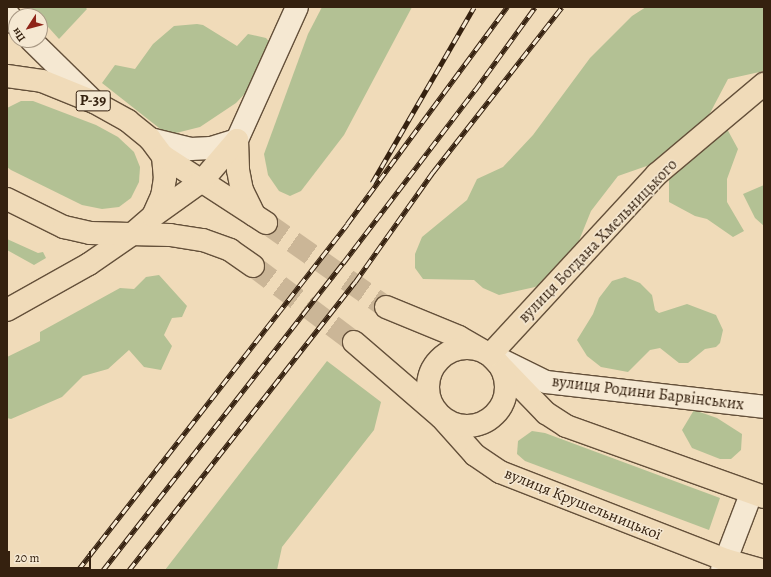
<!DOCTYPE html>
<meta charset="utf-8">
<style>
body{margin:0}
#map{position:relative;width:771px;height:577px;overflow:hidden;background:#f0dbb9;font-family:Alegreya,serif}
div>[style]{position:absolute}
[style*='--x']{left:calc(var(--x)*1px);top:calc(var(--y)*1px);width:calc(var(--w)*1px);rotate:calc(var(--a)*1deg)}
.green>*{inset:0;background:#b3c194}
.primary-tunnel>*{height:22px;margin-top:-11px;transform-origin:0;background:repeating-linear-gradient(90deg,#cbb697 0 22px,transparent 0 33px)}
.roads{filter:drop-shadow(1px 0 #64503a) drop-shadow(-1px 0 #64503a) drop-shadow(0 1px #64503a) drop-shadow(0 -1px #64503a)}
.minor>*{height:22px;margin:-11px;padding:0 11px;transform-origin:11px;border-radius:11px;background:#f5e8d2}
.secondary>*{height:22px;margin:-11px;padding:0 11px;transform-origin:11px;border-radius:11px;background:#f5e8d2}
.primary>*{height:22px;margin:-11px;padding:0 11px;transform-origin:11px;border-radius:11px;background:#f0dbb9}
.primary>.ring{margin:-11px;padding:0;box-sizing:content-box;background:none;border:22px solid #f0dbb9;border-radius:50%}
.rail>*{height:4.5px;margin-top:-2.25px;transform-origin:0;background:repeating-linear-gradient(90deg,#f5e8d2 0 9px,#35210f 0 18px);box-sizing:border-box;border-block:1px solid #35210f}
span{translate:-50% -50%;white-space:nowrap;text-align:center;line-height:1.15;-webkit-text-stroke:3px #f5e8d2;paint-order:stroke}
.shield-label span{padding:1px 3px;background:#f5e8d2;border:1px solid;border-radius:3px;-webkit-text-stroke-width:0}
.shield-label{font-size:15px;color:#35210f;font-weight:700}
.street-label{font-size:16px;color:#35210f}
.frame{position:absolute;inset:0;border:8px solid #35210f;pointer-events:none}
.north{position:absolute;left:8px;top:8px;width:40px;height:40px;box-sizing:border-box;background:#f5e8d2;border:1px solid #a89884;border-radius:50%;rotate:234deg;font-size:11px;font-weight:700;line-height:16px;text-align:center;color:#35210f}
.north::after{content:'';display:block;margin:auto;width:14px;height:18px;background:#8f2418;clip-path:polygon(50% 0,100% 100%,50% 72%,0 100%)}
.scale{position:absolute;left:8px;top:551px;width:83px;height:18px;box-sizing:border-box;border:2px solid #35210f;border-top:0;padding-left:5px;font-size:12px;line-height:14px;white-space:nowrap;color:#35210f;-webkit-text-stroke:3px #f5e8d2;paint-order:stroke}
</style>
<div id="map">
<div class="green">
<div style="clip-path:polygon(30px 7px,85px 7px,87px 9px,59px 39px)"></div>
<div style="clip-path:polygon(322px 7px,412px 7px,344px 135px,301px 191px,290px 196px,279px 191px,268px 175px,264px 154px,308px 34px)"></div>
<div style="clip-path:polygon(646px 7px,764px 7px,764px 71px,728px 79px,709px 115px,661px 161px,618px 176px,591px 211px,576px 248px,547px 282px,535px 287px,499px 295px,483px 288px,474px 280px,423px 279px,415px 268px,415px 254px,422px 237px,467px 200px,477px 179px,503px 167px,533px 135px,590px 58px,632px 16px)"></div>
<div style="clip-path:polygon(197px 24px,203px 25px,237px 46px,248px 34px,266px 38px,273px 46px,252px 86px,236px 103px,200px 127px,168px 135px,102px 83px,115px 65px,135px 69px,153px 44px,174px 26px)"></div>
<div style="clip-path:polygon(21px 101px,33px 101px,96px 125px,118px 137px,134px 152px,140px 167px,139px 182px,131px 198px,119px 207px,102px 209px,82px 205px,11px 170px,7px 167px,7px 108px)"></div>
<div style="clip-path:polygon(726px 127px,738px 149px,727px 179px,727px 202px,744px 231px,733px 237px,707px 219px,695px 216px,669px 202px,669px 177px)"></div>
<div style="clip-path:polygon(764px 185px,764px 226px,755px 218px,743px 194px)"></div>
<div style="clip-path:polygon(7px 239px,38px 253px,43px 252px,46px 258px,34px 265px,7px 250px)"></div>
<div style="clip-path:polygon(159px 275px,187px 306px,182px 317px,172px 318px,164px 335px,172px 346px,161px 370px,144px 367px,129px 350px,108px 369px,83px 376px,62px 397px,11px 419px,7px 418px,7px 357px,40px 341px,40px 332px,120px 288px,134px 289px,146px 277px)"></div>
<div style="clip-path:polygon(625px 277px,640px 283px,652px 295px,655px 310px,659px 313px,687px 304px,716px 315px,723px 330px,720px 343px,716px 347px,705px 349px,688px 363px,679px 363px,660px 348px,650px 350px,628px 372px,601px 367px,587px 356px,577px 340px,593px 314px,599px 298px,612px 281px)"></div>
<div style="clip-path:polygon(327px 361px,381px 402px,374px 430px,282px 547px,277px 570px,165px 570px)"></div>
<div style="clip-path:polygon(694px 410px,717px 418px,742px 434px,741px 450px,731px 459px,720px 459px,692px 448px,682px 430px)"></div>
<div style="clip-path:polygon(532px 431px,545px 433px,720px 498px,709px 530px,525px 461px,517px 454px,518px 441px)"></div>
</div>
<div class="primary-tunnel">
<div style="--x:266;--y:223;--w:146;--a:35"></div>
<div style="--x:253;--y:266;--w:126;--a:37"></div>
</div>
<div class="roads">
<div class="minor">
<div style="--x:7;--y:13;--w:14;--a:51"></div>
<div style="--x:31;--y:40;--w:88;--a:44.5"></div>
<div style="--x:491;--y:355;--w:61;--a:26.1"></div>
<div style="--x:546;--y:382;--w:219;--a:6.5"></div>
<div style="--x:722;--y:570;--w:81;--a:-69.1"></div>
</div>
<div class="secondary">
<div style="--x:150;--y:139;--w:42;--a:13.7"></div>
<div style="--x:191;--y:149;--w:20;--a:-3"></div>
<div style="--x:211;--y:148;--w:27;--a:-17"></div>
<div style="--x:237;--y:140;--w:146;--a:-65.7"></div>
</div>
<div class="primary">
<div style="--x:7;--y:76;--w:35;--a:8"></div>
<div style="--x:42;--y:81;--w:56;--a:22"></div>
<div style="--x:94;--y:102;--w:39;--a:29"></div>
<div style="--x:128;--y:121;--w:28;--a:39"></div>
<div style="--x:150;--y:139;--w:21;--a:53"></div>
<div style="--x:163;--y:156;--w:22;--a:85"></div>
<div style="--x:165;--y:178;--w:18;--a:99"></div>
<div style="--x:162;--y:196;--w:22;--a:114"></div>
<div style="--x:153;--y:216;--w:29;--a:139"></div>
<div style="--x:131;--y:235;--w:51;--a:145.4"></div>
<div style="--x:89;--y:264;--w:94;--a:150.7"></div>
<div style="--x:237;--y:140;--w:30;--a:88"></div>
<div style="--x:238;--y:170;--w:20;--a:79"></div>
<div style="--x:242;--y:190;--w:28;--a:64"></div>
<div style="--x:163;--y:156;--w:123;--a:33"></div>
<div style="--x:7;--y:199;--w:64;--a:26.2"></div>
<div style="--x:64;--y:227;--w:27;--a:13"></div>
<div style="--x:90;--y:233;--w:80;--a:1.4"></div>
<div style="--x:170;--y:235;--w:33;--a:9"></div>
<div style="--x:203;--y:240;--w:29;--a:20"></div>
<div style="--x:230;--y:250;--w:28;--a:35"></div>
<div style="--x:153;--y:216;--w:60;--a:-35.5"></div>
<div style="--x:202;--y:181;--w:54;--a:-49.5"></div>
<div style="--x:386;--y:307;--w:79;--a:22.3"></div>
<div style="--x:459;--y:337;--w:36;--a:30"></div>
<div style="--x:490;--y:355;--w:81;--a:46"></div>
<div style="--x:546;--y:413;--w:24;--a:33"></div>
<div style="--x:566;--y:426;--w:210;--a:19.7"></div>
<div style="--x:354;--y:342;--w:115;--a:40.8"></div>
<div style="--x:441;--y:417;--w:51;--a:48.2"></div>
<div style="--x:475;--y:455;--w:30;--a:34"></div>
<div style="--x:500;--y:472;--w:243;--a:21.3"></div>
<div style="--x:726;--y:560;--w:35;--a:16"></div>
<div class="ring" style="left:428px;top:348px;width:56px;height:56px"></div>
<div style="--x:490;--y:355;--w:246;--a:-47.3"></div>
<div style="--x:657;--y:174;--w:140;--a:-40.1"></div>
</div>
</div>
<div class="rail">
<div style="--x:372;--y:183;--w:203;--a:-59.9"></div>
<div style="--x:78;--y:570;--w:438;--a:-52.1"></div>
<div style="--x:347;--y:224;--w:270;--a:-53.6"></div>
<div style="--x:103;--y:570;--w:390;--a:-52"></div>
<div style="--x:343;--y:263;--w:218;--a:-52.7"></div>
<div style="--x:475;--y:90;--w:102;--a:-54.1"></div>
<div style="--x:129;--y:570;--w:366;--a:-51.9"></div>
<div style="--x:355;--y:282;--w:135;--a:-54.7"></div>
<div style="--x:433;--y:172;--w:209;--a:-52"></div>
</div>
<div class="shield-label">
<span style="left:93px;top:101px">Р-39</span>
</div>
<div class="street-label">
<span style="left:598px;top:241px;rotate:-46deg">вулиця Богдана Хмельницького</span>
<span style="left:648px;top:393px;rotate:7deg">вулиця Родини Барвінських</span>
<span style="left:583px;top:504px;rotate:22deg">вулиця Крушельницької</span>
</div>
<div class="frame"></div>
<div class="north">Пн</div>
<div class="scale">20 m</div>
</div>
